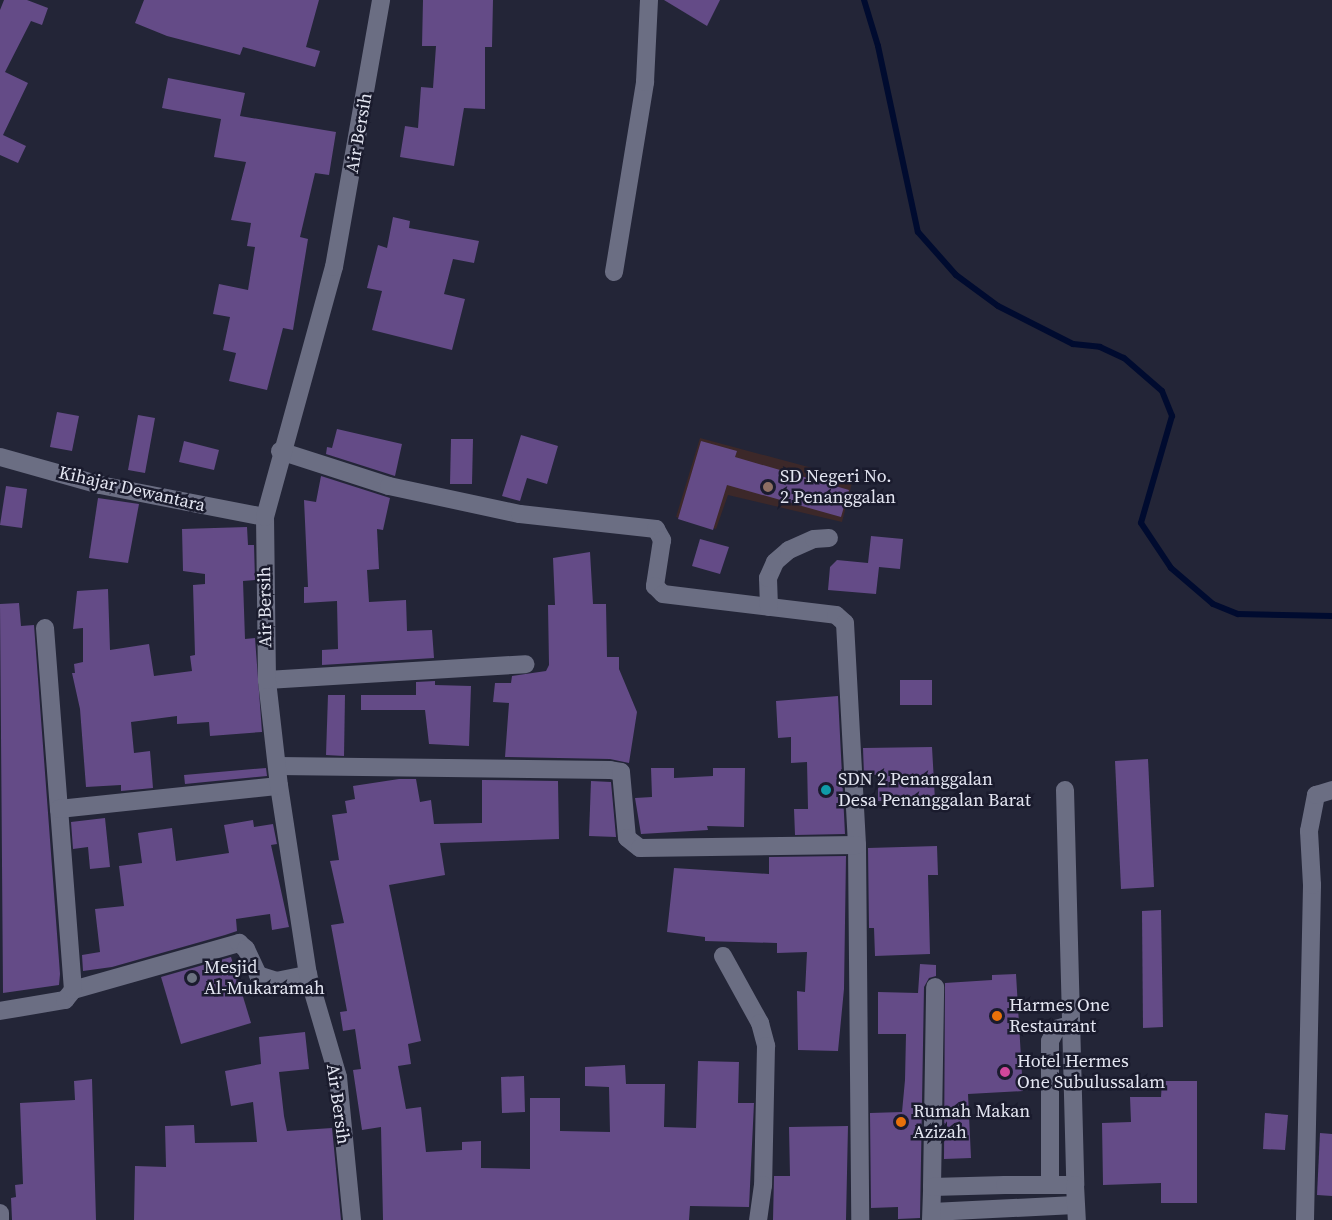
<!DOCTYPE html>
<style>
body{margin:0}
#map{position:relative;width:1332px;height:1220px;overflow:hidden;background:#232537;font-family:"Source Serif 4",serif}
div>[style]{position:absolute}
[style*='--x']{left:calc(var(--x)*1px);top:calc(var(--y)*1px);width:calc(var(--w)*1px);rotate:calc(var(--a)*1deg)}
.education>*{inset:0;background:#3c2829}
.stream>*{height:6px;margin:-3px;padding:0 3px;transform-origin:3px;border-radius:3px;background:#000b2f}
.building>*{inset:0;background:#644b87}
.minor>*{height:18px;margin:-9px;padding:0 9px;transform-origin:9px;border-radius:9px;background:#6b6e83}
.dots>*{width:16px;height:16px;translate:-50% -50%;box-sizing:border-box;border:3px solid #1a1b2d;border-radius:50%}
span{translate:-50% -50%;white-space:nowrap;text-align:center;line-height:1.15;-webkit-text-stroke:5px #1a1b2d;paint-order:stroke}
.street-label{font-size:18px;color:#e3e5f1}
.poi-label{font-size:18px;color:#e3e5f1}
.left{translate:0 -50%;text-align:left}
</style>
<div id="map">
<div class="education">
<div style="clip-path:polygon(700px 438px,853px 479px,842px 522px,728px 495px,716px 529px,676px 517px)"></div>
</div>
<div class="stream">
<div style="--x:864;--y:0;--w:48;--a:73.1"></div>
<div style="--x:878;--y:46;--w:190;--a:77.9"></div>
<div style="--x:918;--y:232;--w:57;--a:48.5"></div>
<div style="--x:956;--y:275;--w:52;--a:36.4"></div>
<div style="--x:998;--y:306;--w:84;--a:26.9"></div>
<div style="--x:1073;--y:344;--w:27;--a:6"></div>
<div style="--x:1100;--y:347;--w:26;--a:25"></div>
<div style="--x:1124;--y:358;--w:50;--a:41"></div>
<div style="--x:1162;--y:391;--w:27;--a:68"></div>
<div style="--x:1172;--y:416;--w:111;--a:106.2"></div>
<div style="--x:1141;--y:523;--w:54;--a:56.3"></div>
<div style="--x:1171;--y:568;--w:55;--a:40.6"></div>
<div style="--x:1213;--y:604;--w:27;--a:22"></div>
<div style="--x:1238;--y:614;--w:94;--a:1.2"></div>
</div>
<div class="building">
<div style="clip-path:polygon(4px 0,27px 0,48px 8px,42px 25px,31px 21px,5px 72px,28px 83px,3px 135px,26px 146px,18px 163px,0 155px,0 10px)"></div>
<div style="clip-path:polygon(144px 0,319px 0,306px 47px,320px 51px,315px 67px,243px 47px,240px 55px,167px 36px,135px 23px)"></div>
<div style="clip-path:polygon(423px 0,493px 0,492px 47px,485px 47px,485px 109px,464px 108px,454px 166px,400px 157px,405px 126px,418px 128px,421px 87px,433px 88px,436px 46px,422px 46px)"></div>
<div style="clip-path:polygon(664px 0,720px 0,707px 26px)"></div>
<div style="clip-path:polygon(168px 78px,245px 93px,240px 116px,336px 132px,329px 175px,315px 173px,300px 237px,308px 239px,293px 330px,283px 328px,267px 390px,229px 381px,236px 353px,223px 350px,230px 317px,213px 314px,219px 284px,248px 290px,255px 247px,247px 246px,251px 223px,231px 220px,246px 162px,214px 157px,221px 119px,162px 108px)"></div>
<div style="clip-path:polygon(393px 217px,410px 221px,409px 228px,479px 241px,474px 263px,453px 259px,444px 294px,465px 299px,452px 350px,372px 330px,382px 291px,367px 288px,378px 245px,387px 248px)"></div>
<div style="clip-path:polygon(57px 412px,79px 416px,72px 451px,50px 447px)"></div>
<div style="clip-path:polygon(138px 415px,155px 418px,145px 473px,128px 470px)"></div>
<div style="clip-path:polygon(337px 429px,402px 444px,395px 476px,326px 454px,327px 447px,332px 448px)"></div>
<div style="clip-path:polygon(521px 435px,558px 446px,547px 484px,527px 478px,520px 501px,502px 496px)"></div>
<div style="clip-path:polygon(451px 439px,473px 439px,472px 484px,450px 484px)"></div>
<div style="clip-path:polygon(184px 441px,219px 450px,214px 470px,179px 462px)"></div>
<div style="clip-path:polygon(701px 441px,737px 451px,735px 457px,849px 490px,841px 517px,727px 485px,713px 530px,678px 519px)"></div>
<div style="clip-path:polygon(321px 476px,390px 498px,383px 530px,377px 529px,379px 569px,367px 570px,369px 602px,406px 600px,407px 631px,432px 630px,434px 658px,322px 665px,322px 650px,338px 649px,337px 601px,304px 603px,304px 587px,308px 587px,304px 500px,316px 502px)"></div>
<div style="clip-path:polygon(6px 486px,27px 489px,22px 528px,0 525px)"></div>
<div style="clip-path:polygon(98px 498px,139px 504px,128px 563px,89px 558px)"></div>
<div style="clip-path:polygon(247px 527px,248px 545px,254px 545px,255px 580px,243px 581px,245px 639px,255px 638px,262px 732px,210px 736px,209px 722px,177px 724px,177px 716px,131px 722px,134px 753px,150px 751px,153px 788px,121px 791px,121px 785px,86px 787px,80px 709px,72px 673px,75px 673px,74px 664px,83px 662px,83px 628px,73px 629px,77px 591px,108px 589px,110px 650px,149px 644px,154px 676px,192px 671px,190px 656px,195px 655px,193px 585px,205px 584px,205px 574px,183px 571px,182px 529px)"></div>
<div style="clip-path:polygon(871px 536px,903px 539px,900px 569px,879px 567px,876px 594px,828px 590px,830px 567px,837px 560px,868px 563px)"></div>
<div style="clip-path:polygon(700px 539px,729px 547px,720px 574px,692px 566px)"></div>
<div style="clip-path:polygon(590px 552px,593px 604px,606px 604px,607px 657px,619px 657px,619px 669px,637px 712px,629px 763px,610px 759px,505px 757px,509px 703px,493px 702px,495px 683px,511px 683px,512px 676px,546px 671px,549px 665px,548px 605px,555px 605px,553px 558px)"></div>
<div style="clip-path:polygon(19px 603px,21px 626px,34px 625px,60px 974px,59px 985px,3px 993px,0 604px)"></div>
<div style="clip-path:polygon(900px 680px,932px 680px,932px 705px,900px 705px)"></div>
<div style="clip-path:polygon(435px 681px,435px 685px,471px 686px,469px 746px,429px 744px,425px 710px,361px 710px,361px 695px,416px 695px,416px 682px)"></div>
<div style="clip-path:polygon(328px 695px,345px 695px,344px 756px,326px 755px)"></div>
<div style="clip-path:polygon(838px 696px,845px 834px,795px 835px,794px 809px,808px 809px,807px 762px,791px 763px,791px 737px,778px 738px,776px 701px)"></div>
<div style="clip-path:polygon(932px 747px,935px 800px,878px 801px,878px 775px,864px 775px,863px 748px)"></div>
<div style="clip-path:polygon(1148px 759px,1154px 887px,1121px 889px,1115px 761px)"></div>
<div style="clip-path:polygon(266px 768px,267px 776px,185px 784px,184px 775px)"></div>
<div style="clip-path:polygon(651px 768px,674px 768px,674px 778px,713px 776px,713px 768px,745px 768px,744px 827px,707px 826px,708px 830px,641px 834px,635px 798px,652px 797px)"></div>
<div style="clip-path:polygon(399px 779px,416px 779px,420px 802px,431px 800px,434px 824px,482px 823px,482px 780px,558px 781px,559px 839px,440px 843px,445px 875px,389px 885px,421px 1041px,408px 1044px,411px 1064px,398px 1066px,406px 1109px,421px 1107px,426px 1152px,462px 1150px,462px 1142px,481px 1141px,481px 1168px,530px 1169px,530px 1098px,560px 1098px,560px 1131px,610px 1132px,609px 1087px,585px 1086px,585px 1067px,625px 1065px,626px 1084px,665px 1084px,664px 1127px,696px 1128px,698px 1061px,739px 1062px,738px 1103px,754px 1103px,749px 1207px,690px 1206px,689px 1220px,383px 1220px,381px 1127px,362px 1130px,353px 1070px,361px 1069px,355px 1029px,343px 1031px,340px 1012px,347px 1011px,331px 925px,344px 923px,330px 861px,339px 860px,332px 815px,347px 813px,345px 801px,355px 799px,353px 786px)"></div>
<div style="clip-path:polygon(591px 781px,611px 782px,616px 837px,589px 836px)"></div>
<div style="clip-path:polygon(105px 818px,110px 867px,90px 869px,88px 847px,73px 849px,71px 822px)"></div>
<div style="clip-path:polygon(253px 820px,254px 827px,273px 824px,277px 844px,271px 845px,289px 927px,272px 930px,270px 914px,236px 919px,237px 931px,225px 935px,112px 967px,83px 971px,82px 955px,100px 952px,95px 909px,124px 906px,119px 866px,142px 863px,138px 833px,172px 828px,176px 861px,229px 853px,224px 825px)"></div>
<div style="clip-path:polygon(937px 846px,938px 875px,928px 875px,930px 954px,875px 956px,874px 928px,869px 928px,868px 848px)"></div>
<div style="clip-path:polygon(846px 856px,844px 989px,838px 1051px,798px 1050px,797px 991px,805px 992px,807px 952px,777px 953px,777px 943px,705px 941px,705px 937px,667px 932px,674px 868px,769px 874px,769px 857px)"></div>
<div style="clip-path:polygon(1161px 910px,1163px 1027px,1143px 1028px,1142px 911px)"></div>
<div style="clip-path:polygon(231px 957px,251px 1023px,181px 1044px,161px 977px)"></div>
<div style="clip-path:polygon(920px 964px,936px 965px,936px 976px,929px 978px,924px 987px,920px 1218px,898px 1219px,898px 1207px,871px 1208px,870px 1113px,902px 1112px,905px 1080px,906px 1034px,878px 1034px,878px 992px,918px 993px)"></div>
<div style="clip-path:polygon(1016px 974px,1023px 1091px,968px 1094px,971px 1158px,944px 1159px,945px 983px,992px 980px,992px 975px)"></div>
<div style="clip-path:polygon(305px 1032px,309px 1069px,279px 1072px,284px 1116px,287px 1131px,332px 1128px,341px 1220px,134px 1220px,135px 1166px,166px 1167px,165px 1126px,194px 1125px,195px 1143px,257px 1142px,253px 1102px,231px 1106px,225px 1071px,261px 1064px,259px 1037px)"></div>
<div style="clip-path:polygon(524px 1076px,525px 1112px,502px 1113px,501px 1077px)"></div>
<div style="clip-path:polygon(92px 1079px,96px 1220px,12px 1220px,11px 1198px,16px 1197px,15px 1185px,23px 1184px,20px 1103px,75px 1100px,74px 1081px)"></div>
<div style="clip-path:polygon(1162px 1081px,1197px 1081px,1197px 1203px,1161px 1203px,1161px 1183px,1103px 1185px,1102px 1123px,1131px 1122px,1130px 1097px,1161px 1097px)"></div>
<div style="clip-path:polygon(1265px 1113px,1288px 1115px,1285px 1150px,1263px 1149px)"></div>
<div style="clip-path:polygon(848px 1126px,846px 1220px,773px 1220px,774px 1176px,790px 1176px,789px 1127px)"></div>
<div style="clip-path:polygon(1320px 1133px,1332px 1134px,1332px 1196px,1317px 1195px)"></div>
</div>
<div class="minor">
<div style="--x:614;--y:272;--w:193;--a:-80.7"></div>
<div style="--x:645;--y:82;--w:82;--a:-87.2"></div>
<div style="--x:280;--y:451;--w:114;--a:17.8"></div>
<div style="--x:389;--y:486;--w:134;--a:12.1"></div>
<div style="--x:520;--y:514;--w:137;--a:6.3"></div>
<div style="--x:656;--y:529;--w:13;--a:61"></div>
<div style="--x:662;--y:540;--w:47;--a:98.7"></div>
<div style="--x:655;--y:586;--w:11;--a:45"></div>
<div style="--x:663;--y:594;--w:174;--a:6.9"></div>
<div style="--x:836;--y:615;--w:12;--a:42"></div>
<div style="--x:845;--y:623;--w:222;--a:86.9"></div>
<div style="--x:857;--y:845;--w:375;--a:89.5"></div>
<div style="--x:0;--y:457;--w:104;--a:15.6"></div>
<div style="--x:100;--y:485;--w:168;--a:11"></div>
<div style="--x:769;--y:607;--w:29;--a:-92"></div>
<div style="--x:768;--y:578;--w:17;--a:-66"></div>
<div style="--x:775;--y:562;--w:18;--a:-41"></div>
<div style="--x:789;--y:550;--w:27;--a:-24"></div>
<div style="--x:814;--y:539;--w:15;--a:-4"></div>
<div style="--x:45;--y:628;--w:182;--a:85.6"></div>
<div style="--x:267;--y:680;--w:259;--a:-3.5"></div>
<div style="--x:278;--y:766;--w:332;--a:0.7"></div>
<div style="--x:610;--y:770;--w:11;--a:10"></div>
<div style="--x:621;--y:772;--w:66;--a:84.8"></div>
<div style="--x:627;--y:838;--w:16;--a:38"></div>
<div style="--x:640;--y:848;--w:217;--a:-0.8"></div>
<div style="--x:1065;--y:790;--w:395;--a:88.5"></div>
<div style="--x:723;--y:956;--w:77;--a:61.1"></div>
<div style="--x:760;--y:1023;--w:24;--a:75"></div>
<div style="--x:766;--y:1046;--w:139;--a:91.2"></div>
<div style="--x:763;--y:1185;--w:35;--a:98"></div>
<div style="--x:73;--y:990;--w:173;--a:-15.8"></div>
<div style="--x:239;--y:943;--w:9;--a:41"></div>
<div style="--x:246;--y:949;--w:29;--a:65"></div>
<div style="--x:258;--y:975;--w:19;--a:18"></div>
<div style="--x:276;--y:981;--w:33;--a:-11"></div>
<div style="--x:0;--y:1011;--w:66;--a:-9.6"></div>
<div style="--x:65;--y:1000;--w:13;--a:-51"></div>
<div style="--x:73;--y:990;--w:182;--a:-94.4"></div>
<div style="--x:59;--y:809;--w:221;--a:-6"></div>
<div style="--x:1050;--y:1185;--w:144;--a:-90"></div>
<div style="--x:1050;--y:1041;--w:13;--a:-63"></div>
<div style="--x:1056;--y:1029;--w:15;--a:-16"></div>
<div style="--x:932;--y:1187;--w:200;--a:-89.1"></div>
<div style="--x:932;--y:1212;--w:143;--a:-2.8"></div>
<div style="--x:0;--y:1213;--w:7;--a:90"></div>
<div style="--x:352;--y:1220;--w:144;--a:-95.6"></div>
<div style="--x:338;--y:1077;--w:106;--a:-106.4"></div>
<div style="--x:308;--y:975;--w:191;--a:-98.7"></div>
<div style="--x:279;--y:786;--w:107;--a:-96.5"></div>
<div style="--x:267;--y:680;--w:163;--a:-90.7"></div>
<div style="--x:265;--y:517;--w:259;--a:-74.6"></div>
<div style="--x:334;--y:267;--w:271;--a:-80"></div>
<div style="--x:931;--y:1220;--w:33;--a:-88"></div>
<div style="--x:932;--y:1187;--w:73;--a:-1.6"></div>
<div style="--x:1005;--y:1185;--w:70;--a:0"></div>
<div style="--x:1075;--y:1185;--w:35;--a:87"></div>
<div style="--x:1305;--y:1220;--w:335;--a:-88.8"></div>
<div style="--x:1312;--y:885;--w:54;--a:-93.2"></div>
<div style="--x:1309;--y:831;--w:37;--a:-79"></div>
<div style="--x:1316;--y:795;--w:17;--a:-17"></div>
</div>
<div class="dots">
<div style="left:768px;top:487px;background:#8d6e63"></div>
<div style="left:826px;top:790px;background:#0f9aa8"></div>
<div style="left:192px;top:978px;background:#6b7280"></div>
<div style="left:997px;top:1016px;background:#e8710a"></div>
<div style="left:1005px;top:1072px;background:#d1479c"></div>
<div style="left:901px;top:1122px;background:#e8710a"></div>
</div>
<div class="street-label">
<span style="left:359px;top:133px;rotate:-80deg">Air Bersih</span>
<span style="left:132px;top:489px;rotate:13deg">Kihajar Dewantara</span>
<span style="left:265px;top:607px;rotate:-91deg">Air Bersih</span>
<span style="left:338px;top:1104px;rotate:82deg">Air Bersih</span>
</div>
<div class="poi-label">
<span class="left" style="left:780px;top:487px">SD Negeri No.<br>2 Penanggalan</span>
<span class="left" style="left:838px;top:790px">SDN 2 Penanggalan<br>Desa Penanggalan Barat</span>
<span class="left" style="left:204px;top:978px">Mesjid<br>Al-Mukaramah</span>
<span class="left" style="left:1009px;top:1016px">Harmes One<br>Restaurant</span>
<span class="left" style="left:1017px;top:1072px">Hotel Hermes<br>One Subulussalam</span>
<span class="left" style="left:913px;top:1122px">Rumah Makan<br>Azizah</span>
</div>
</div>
